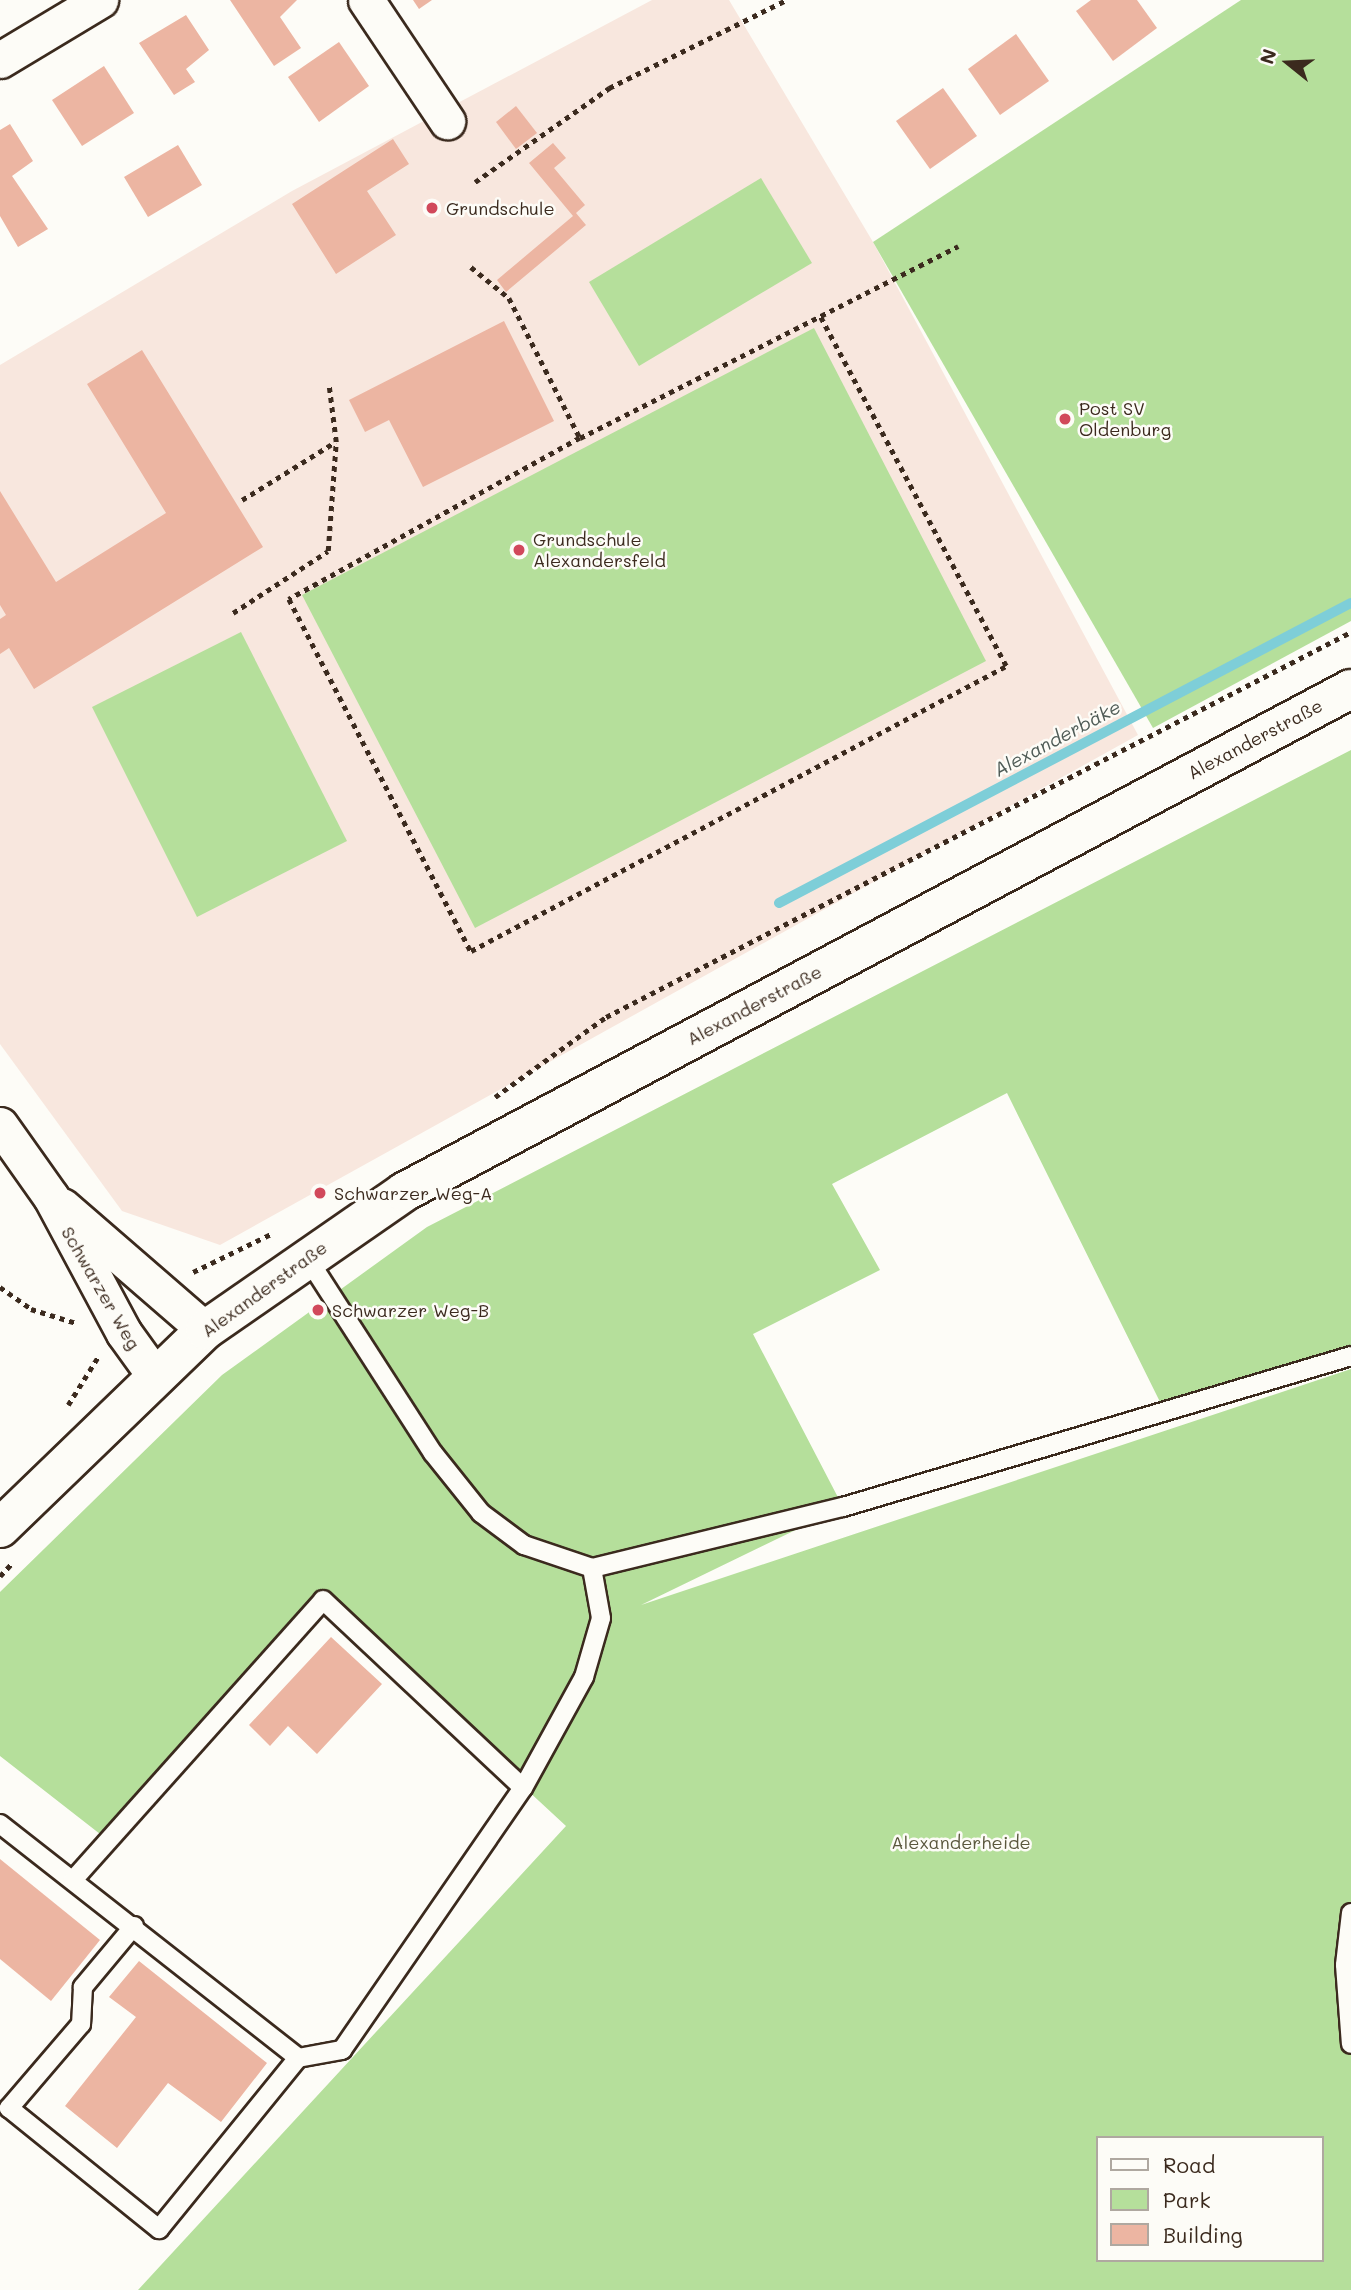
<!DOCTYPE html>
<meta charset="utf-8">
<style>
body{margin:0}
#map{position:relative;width:1351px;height:2290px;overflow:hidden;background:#fdfcf7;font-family:Mali,sans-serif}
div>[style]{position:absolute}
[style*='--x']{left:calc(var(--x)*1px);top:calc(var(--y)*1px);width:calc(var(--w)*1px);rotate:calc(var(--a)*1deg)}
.built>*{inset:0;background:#f8e7de}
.green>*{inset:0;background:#b5df9b}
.stream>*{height:10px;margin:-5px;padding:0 5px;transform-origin:5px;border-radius:5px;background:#7eced8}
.building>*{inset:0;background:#ecb5a2}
.path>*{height:4.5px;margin-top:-2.25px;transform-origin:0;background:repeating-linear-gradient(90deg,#3b2a1e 0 5px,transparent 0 10px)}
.roads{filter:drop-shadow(2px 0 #3b2a1e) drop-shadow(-2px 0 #3b2a1e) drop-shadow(0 2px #3b2a1e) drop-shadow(0 -2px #3b2a1e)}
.service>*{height:18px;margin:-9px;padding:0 9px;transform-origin:9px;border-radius:9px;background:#fdfcf7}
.minor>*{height:35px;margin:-17.5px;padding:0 17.5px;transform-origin:17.5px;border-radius:17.5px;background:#fdfcf7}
.secondary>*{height:38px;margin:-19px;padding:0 19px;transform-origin:19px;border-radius:19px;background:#fdfcf7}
.dots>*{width:19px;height:19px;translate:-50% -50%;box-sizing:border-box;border:4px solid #fdfcf7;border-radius:50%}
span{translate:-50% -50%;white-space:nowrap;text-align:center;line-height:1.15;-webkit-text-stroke:5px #fdfcf7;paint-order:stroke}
.poi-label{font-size:18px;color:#3b2a1e}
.left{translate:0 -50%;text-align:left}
.street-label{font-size:18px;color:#3b2a1e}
.park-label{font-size:18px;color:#5a573d}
.water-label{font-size:19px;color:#4f5b56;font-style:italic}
.legend{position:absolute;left:1096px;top:2136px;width:228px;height:126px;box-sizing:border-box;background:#fdfcf7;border:2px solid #afa8a0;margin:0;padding:9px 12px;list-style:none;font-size:21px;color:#3b2a1e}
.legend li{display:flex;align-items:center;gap:14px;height:35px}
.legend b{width:35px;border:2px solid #afa8a0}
.north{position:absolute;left:1253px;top:28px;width:70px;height:70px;-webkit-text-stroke:5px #fdfcf7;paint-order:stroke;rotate:288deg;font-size:19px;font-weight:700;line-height:28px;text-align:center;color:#3b2a1e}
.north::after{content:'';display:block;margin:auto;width:24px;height:32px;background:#3b2a1e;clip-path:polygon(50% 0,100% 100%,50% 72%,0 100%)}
</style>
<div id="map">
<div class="built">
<div style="clip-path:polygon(652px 0,729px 0,873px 242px,1138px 735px,220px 1245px,122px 1211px,0 1044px,0 365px,292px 191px)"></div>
</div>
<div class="green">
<div style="clip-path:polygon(1241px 0,1351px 0,1351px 621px,1153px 728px,873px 242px)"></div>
<div style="clip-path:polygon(761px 178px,812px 263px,639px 366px,589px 282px)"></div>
<div style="clip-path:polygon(814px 328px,986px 661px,475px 928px,302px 595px)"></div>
<div style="clip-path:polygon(241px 632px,347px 841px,197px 917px,92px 707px)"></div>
<div style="clip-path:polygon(evenodd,1351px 750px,1351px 1349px,1165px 1412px,1007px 1093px,832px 1184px,880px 1270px,753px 1334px,843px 1507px,641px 1605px,1351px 1369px,1351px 2290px,138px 2290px,566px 1826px,323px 1601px,109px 1841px,0 1756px,0 1592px,222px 1375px,427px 1227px,1351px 750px,1097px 2138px,1321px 2138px,1321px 2260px,1097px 2260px,1097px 2138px)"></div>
</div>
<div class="stream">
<div style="--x:779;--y:903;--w:646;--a:-27.68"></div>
</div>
<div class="building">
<div style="clip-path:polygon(230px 0,297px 0,280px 17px,301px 48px,274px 66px)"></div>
<div style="clip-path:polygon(413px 0,432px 0,419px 9px)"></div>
<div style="clip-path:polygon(1091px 0,1137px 0,1157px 28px,1113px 61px,1076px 11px)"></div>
<div style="clip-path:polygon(186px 15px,209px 50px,186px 69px,195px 82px,174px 95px,139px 43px)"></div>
<div style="clip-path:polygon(1016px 34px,1049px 81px,1000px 115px,968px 69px)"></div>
<div style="clip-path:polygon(339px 42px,369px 86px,319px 122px,288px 77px)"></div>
<div style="clip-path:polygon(104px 66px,134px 113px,82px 146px,52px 100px)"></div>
<div style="clip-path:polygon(943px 88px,977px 136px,930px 169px,896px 121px)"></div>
<div style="clip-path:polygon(516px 106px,537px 133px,516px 149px,496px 122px)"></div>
<div style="clip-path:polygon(10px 124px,33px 161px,12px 176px,48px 229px,18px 247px,0 216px,0 130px)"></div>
<div style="clip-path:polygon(393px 139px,409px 164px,367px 191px,396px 235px,336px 274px,292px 204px)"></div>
<div style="clip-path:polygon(553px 143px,566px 158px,554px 168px,585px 205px,576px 213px,586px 225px,506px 292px,497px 280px,573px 216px,529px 163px)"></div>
<div style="clip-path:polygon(178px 145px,202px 185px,148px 217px,124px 177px)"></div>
<div style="clip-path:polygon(504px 321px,554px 421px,423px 487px,389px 420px,365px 432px,349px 400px)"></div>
<div style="clip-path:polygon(142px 350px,263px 547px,34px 689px,9px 648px,0 654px,0 619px,6px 615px,0 605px,0 491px,56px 582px,166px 513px,87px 384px)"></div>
<div style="clip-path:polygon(331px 1637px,382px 1684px,317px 1754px,288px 1726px,270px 1746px,249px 1725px)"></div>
<div style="clip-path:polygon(0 1859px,100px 1940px,51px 2001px,0 1959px)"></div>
<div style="clip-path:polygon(139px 1961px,267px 2063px,221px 2122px,168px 2083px,117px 2148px,65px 2106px,136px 2017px,109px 1997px)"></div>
</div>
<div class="path">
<div style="--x:475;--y:182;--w:164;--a:-35"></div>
<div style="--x:609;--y:88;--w:198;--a:-26.4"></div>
<div style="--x:471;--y:267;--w:49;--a:39.2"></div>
<div style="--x:509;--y:298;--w:157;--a:63.1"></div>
<div style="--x:580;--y:438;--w:424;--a:-26.9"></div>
<div style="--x:580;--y:438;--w:333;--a:151"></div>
<div style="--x:289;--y:599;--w:396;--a:62.7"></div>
<div style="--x:471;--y:951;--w:606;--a:-28.04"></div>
<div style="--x:1006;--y:666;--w:396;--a:-118"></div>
<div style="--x:242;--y:500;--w:110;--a:-31.9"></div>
<div style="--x:233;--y:613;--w:113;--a:-33.1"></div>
<div style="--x:328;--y:551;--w:109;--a:-85.8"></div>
<div style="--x:336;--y:442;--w:56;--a:-97.1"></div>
<div style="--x:495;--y:1097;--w:137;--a:-35.8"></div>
<div style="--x:606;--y:1017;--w:839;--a:-27.33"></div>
<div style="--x:193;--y:1272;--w:89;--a:-26"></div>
<div style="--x:0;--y:1287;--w:38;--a:35"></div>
<div style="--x:31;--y:1309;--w:47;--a:17.3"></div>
<div style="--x:68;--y:1405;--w:57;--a:-58"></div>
<div style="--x:0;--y:1576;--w:16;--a:-47"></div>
</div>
<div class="roads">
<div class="service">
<div style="--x:306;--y:1256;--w:234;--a:57.2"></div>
<div style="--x:433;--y:1453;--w:77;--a:51.3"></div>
<div style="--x:481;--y:1513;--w:54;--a:36.7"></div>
<div style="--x:524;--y:1545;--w:72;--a:18.7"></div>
<div style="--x:592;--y:1568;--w:258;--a:-13.7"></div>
<div style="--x:843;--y:1507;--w:530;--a:-16.55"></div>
<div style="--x:0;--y:1824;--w:379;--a:38.1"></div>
<div style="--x:298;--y:2058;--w:45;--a:-10.3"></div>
<div style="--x:342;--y:2050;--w:318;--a:-55.4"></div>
<div style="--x:523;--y:1788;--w:127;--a:-61.2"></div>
<div style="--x:584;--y:1677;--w:61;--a:-73.9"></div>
<div style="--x:601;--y:1618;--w:51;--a:-100.2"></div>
<div style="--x:73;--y:1880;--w:375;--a:-48.2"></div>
<div style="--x:323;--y:1600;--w:274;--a:43.2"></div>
<div style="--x:1351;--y:1913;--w:52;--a:96.6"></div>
<div style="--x:1345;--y:1965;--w:79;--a:85.7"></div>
<div style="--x:134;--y:1926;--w:80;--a:129.9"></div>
<div style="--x:83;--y:1987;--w:37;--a:93"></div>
<div style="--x:81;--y:2024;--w:111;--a:130.6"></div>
<div style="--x:9;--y:2108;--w:193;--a:38.9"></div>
<div style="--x:159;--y:2229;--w:220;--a:-50.9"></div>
</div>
<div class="minor">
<div style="--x:366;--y:0;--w:146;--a:56.2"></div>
<div style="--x:0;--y:60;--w:117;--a:-31"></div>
<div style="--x:0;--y:1125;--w:88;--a:54.7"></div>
<div style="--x:51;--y:1197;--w:154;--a:61.8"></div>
<div style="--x:124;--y:1333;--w:53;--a:54.2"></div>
<div style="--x:62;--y:1206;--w:189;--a:40.9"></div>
</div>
<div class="secondary">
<div style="--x:0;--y:1528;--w:285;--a:-44"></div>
<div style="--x:205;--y:1330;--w:242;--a:-34.7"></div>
<div style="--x:404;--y:1192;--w:1072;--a:-27.98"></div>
</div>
</div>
<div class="dots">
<div style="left:432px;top:208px;background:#d1495b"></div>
<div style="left:1065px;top:419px;background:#d1495b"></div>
<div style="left:519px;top:550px;background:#d1495b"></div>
<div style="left:320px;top:1193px;background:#d1495b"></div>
<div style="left:318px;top:1310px;background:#d1495b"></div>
</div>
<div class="poi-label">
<span class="left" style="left:446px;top:208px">Grundschule</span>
<span class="left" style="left:1079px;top:419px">Post SV<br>Oldenburg</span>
<span class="left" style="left:533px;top:550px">Grundschule<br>Alexandersfeld</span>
<span class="left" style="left:334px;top:1193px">Schwarzer Weg-A</span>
<span class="left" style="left:332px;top:1310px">Schwarzer Weg-B</span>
</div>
<div class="street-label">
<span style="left:1255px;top:739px;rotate:-28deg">Alexanderstraße</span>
<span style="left:754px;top:1005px;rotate:-28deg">Alexanderstraße</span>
<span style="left:101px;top:1288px;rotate:60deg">Schwarzer Weg</span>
<span style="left:264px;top:1289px;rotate:-36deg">Alexanderstraße</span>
</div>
<div class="park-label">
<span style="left:961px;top:1842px">Alexanderheide</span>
</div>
<div class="water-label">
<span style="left:1057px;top:738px;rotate:-28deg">Alexanderbäke</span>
</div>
<ul class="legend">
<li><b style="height:9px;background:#fdfcf7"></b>Road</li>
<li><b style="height:19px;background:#b5df9b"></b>Park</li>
<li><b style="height:19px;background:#ecb5a2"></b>Building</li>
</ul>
<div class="north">N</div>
</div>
